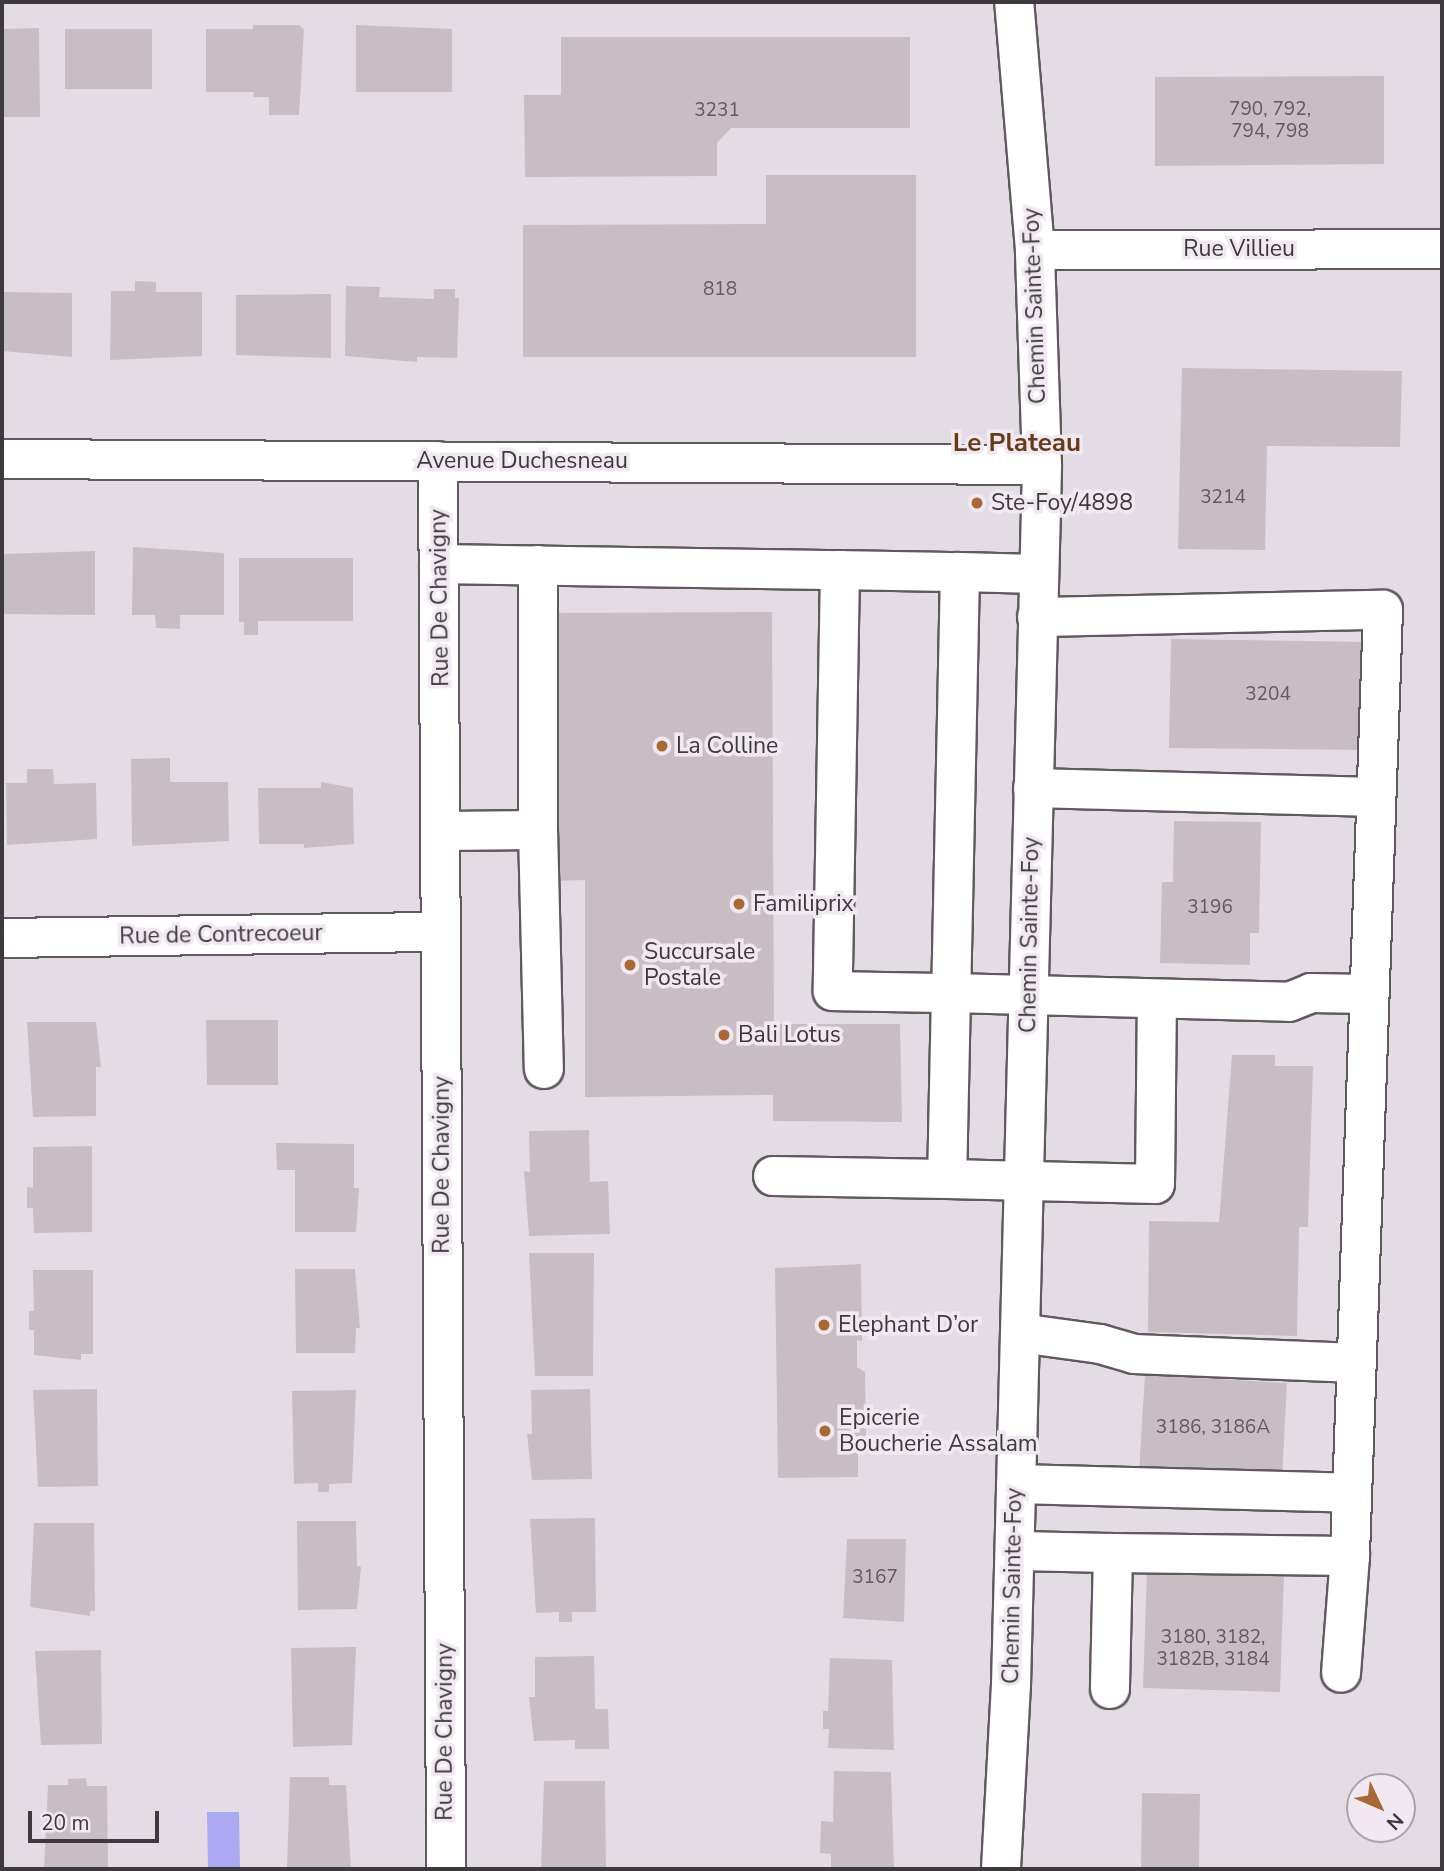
<!DOCTYPE html>
<meta charset="utf-8">
<style>
body{margin:0}
#map{position:relative;width:1444px;height:1871px;overflow:hidden;background:#e4dce5;font-family:"Nunito Sans",sans-serif}
div>[style]{position:absolute}
[style*='--x']{left:calc(var(--x)*1px);top:calc(var(--y)*1px);width:calc(var(--w)*1px);rotate:calc(var(--a)*1deg)}
.water>*{inset:0;background:#aba9f1}
.building>*{inset:0;background:#c8bdc3}
.roads{filter:drop-shadow(2px 0 #605960) drop-shadow(-2px 0 #605960) drop-shadow(0 2px #605960) drop-shadow(0 -2px #605960)}
.minor>*{height:38px;margin:-19px;padding:0 19px;transform-origin:19px;border-radius:19px;background:#fff}
.major>*{height:38px;margin:-19px;padding:0 19px;transform-origin:19px;border-radius:19px;background:#fff}
.dots>*{width:19px;height:19px;translate:-50% -50%;box-sizing:border-box;border:4px solid #f1e9f2;border-radius:50%}
span{translate:-50% -50%;white-space:nowrap;text-align:center;line-height:1.15;-webkit-text-stroke:7px #f1e9f2;paint-order:stroke}
.number-label{font-size:19px;color:#605a5e}
.number-label span{-webkit-text-stroke-width:0}
.street-label{font-size:23px;color:#3d393d}
.poi-label{font-size:23px;color:#3d393d}
.left{translate:0 -50%;text-align:left}
.quarter-label{font-size:26px;color:#673b16;font-weight:700}
.frame{position:absolute;inset:0;border:4px solid #3d393d;pointer-events:none}
.north{position:absolute;left:1346px;top:1773px;width:70px;height:70px;box-sizing:border-box;background:#f1e9f2;border:2px solid #a9a3aa;border-radius:50%;rotate:134deg;font-size:19px;font-weight:700;line-height:28px;text-align:center;color:#3d393d}
.north::after{content:'';display:block;margin:auto;width:24px;height:32px;background:#aa6934;clip-path:polygon(50% 0,100% 100%,50% 72%,0 100%)}
.scale{position:absolute;left:28px;top:1811px;width:131px;height:32px;box-sizing:border-box;border:4px solid #3d393d;border-top:0;padding-left:9px;font-size:21px;line-height:24px;white-space:nowrap;color:#3d393d;-webkit-text-stroke:5px #f1e9f2;paint-order:stroke}
</style>
<div id="map">
<div class="water">
<div style="clip-path:polygon(207px 1812px,239px 1812px,240px 1869px,208px 1869px)"></div>
</div>
<div class="building">
<div style="clip-path:polygon(253px 25px,299px 25px,304px 30px,299px 115px,269px 115px,269px 97px,253px 97px,254px 92px,206px 92px,206px 29px,253px 29px)"></div>
<div style="clip-path:polygon(356px 25px,452px 29px,452px 92px,356px 92px)"></div>
<div style="clip-path:polygon(39px 28px,40px 117px,2px 117px,2px 29px)"></div>
<div style="clip-path:polygon(65px 29px,152px 29px,152px 89px,65px 89px)"></div>
<div style="clip-path:polygon(561px 37px,910px 37px,910px 128px,731px 128px,717px 143px,717px 176px,525px 177px,524px 95px,561px 95px)"></div>
<div style="clip-path:polygon(1384px 76px,1384px 164px,1155px 166px,1155px 77px)"></div>
<div style="clip-path:polygon(766px 175px,916px 175px,916px 357px,523px 357px,523px 225px,766px 224px)"></div>
<div style="clip-path:polygon(135px 281px,156px 282px,156px 292px,202px 292px,202px 356px,110px 360px,111px 291px,135px 291px)"></div>
<div style="clip-path:polygon(346px 286px,380px 287px,379px 297px,434px 299px,434px 289px,455px 289px,455px 298px,459px 298px,457px 358px,417px 357px,417px 362px,345px 356px)"></div>
<div style="clip-path:polygon(2px 292px,72px 293px,72px 357px,2px 351px)"></div>
<div style="clip-path:polygon(331px 294px,331px 358px,236px 355px,236px 295px)"></div>
<div style="clip-path:polygon(1182px 368px,1402px 371px,1400px 447px,1267px 446px,1265px 550px,1178px 549px)"></div>
<div style="clip-path:polygon(133px 547px,224px 553px,224px 615px,180px 615px,180px 629px,156px 628px,155px 615px,132px 615px)"></div>
<div style="clip-path:polygon(95px 551px,95px 615px,2px 614px,2px 554px)"></div>
<div style="clip-path:polygon(239px 558px,353px 558px,353px 621px,258px 621px,258px 635px,244px 635px,244px 622px,239px 622px)"></div>
<div style="clip-path:polygon(772px 612px,774px 1024px,900px 1024px,902px 1122px,773px 1121px,773px 1095px,585px 1097px,585px 880px,554px 881px,549px 613px)"></div>
<div style="clip-path:polygon(1171px 639px,1367px 642px,1366px 750px,1169px 748px)"></div>
<div style="clip-path:polygon(170px 758px,170px 782px,228px 782px,229px 841px,132px 846px,131px 759px)"></div>
<div style="clip-path:polygon(27px 769px,53px 769px,54px 784px,96px 783px,97px 839px,7px 845px,6px 783px,27px 783px)"></div>
<div style="clip-path:polygon(321px 782px,353px 788px,354px 844px,304px 848px,304px 844px,259px 844px,258px 788px,321px 788px)"></div>
<div style="clip-path:polygon(1174px 821px,1261px 822px,1259px 933px,1250px 933px,1250px 965px,1160px 963px,1162px 882px,1173px 882px)"></div>
<div style="clip-path:polygon(206px 1020px,278px 1020px,278px 1085px,207px 1085px)"></div>
<div style="clip-path:polygon(27px 1022px,96px 1022px,101px 1067px,96px 1067px,96px 1116px,33px 1117px)"></div>
<div style="clip-path:polygon(1232px 1055px,1275px 1055px,1275px 1066px,1313px 1066px,1308px 1227px,1299px 1227px,1297px 1336px,1148px 1332px,1149px 1221px,1219px 1222px)"></div>
<div style="clip-path:polygon(589px 1130px,590px 1182px,608px 1181px,610px 1234px,529px 1236px,524px 1171px,530px 1172px,529px 1131px)"></div>
<div style="clip-path:polygon(276px 1143px,354px 1144px,354px 1188px,359px 1188px,356px 1232px,295px 1232px,295px 1170px,277px 1170px)"></div>
<div style="clip-path:polygon(92px 1146px,92px 1232px,34px 1233px,33px 1208px,27px 1208px,27px 1187px,33px 1188px,33px 1147px)"></div>
<div style="clip-path:polygon(529px 1253px,594px 1253px,593px 1376px,535px 1376px)"></div>
<div style="clip-path:polygon(861px 1264px,862px 1341px,857px 1340px,857px 1367px,865px 1372px,866px 1447px,858px 1453px,858px 1477px,778px 1478px,775px 1268px)"></div>
<div style="clip-path:polygon(295px 1269px,355px 1269px,360px 1328px,356px 1328px,355px 1353px,296px 1353px)"></div>
<div style="clip-path:polygon(33px 1270px,93px 1270px,93px 1354px,81px 1354px,81px 1360px,34px 1355px,34px 1330px,29px 1330px,29px 1311px,34px 1311px)"></div>
<div style="clip-path:polygon(1145px 1375px,1287px 1383px,1282px 1480px,1139px 1472px)"></div>
<div style="clip-path:polygon(97px 1389px,98px 1486px,38px 1487px,33px 1390px)"></div>
<div style="clip-path:polygon(590px 1389px,592px 1479px,532px 1480px,527px 1434px,532px 1434px,531px 1390px)"></div>
<div style="clip-path:polygon(356px 1390px,352px 1483px,329px 1484px,329px 1492px,318px 1492px,318px 1483px,294px 1484px,292px 1391px)"></div>
<div style="clip-path:polygon(595px 1518px,596px 1612px,572px 1612px,572px 1622px,559px 1622px,559px 1612px,536px 1613px,530px 1519px)"></div>
<div style="clip-path:polygon(297px 1521px,356px 1521px,357px 1566px,361px 1567px,357px 1609px,298px 1610px)"></div>
<div style="clip-path:polygon(34px 1523px,94px 1523px,95px 1611px,90px 1611px,90px 1616px,30px 1607px)"></div>
<div style="clip-path:polygon(847px 1539px,906px 1539px,904px 1622px,843px 1618px)"></div>
<div style="clip-path:polygon(1147px 1570px,1284px 1575px,1280px 1692px,1143px 1688px)"></div>
<div style="clip-path:polygon(356px 1647px,352px 1745px,293px 1747px,291px 1648px)"></div>
<div style="clip-path:polygon(101px 1650px,102px 1744px,41px 1745px,35px 1651px)"></div>
<div style="clip-path:polygon(594px 1656px,595px 1709px,608px 1709px,609px 1749px,575px 1749px,575px 1740px,534px 1741px,529px 1697px,535px 1697px,535px 1657px)"></div>
<div style="clip-path:polygon(830px 1658px,892px 1660px,894px 1750px,828px 1748px,829px 1729px,823px 1729px,823px 1711px,828px 1711px)"></div>
<div style="clip-path:polygon(834px 1771px,891px 1772px,894px 1869px,831px 1869px,831px 1854px,820px 1853px,821px 1821px,833px 1822px)"></div>
<div style="clip-path:polygon(290px 1777px,329px 1777px,329px 1785px,346px 1785px,351px 1869px,287px 1869px)"></div>
<div style="clip-path:polygon(86px 1778px,87px 1786px,107px 1786px,108px 1869px,44px 1869px,48px 1785px,68px 1785px,68px 1779px)"></div>
<div style="clip-path:polygon(544px 1781px,605px 1781px,606px 1869px,541px 1869px)"></div>
<div style="clip-path:polygon(1142px 1793px,1200px 1794px,1199px 1869px,1141px 1869px)"></div>
</div>
<div class="roads">
<div class="minor">
<div style="--x:1035;--y:250;--w:407;--a:-0.1"></div>
<div style="--x:2;--y:459;--w:1040;--a:0.33"></div>
<div style="--x:438;--y:461;--w:1408;--a:89.67"></div>
<div style="--x:439;--y:564;--w:401;--a:0.9"></div>
<div style="--x:840;--y:570;--w:421;--a:91"></div>
<div style="--x:833;--y:991;--w:118;--a:1"></div>
<div style="--x:951;--y:993;--w:186;--a:91.2"></div>
<div style="--x:947;--y:1179;--w:174;--a:-179"></div>
<div style="--x:840;--y:570;--w:120;--a:1"></div>
<div style="--x:960;--y:572;--w:421;--a:91.2"></div>
<div style="--x:951;--y:993;--w:338;--a:1.5"></div>
<div style="--x:1289;--y:1002;--w:24;--a:-22"></div>
<div style="--x:1311;--y:993;--w:58;--a:1"></div>
<div style="--x:960;--y:572;--w:78;--a:1.5"></div>
<div style="--x:1037;--y:617;--w:346;--a:-1.2"></div>
<div style="--x:1383;--y:610;--w:947;--a:92"></div>
<div style="--x:1033;--y:788;--w:343;--a:1.5"></div>
<div style="--x:538;--y:830;--w:239;--a:88.6"></div>
<div style="--x:443;--y:831;--w:95;--a:-0.6"></div>
<div style="--x:538;--y:830;--w:265;--a:-90"></div>
<div style="--x:2;--y:938;--w:438;--a:-0.8"></div>
<div style="--x:947;--y:1179;--w:208;--a:1.4"></div>
<div style="--x:1155;--y:1184;--w:185;--a:-89.4"></div>
<div style="--x:1020;--y:1333;--w:81;--a:7.8"></div>
<div style="--x:1100;--y:1344;--w:35;--a:16"></div>
<div style="--x:1134;--y:1354;--w:222;--a:2.3"></div>
<div style="--x:1016;--y:1484;--w:336;--a:1.5"></div>
<div style="--x:1015;--y:1551;--w:98;--a:1.2"></div>
<div style="--x:1113;--y:1553;--w:136;--a:91.3"></div>
<div style="--x:1113;--y:1553;--w:237;--a:0.7"></div>
<div style="--x:1350;--y:1556;--w:117;--a:94.4"></div>
</div>
<div class="major">
<div style="--x:1001;--y:1869;--w:184;--a:-86.9"></div>
<div style="--x:1011;--y:1685;--w:1220;--a:-88.54"></div>
<div style="--x:1042;--y:465;--w:215;--a:-91.9"></div>
<div style="--x:1035;--y:250;--w:249;--a:-94.8"></div>
</div>
</div>
<div class="dots">
<div style="left:977px;top:503px;background:#aa6934"></div>
<div style="left:662px;top:746px;background:#aa6934"></div>
<div style="left:739px;top:904px;background:#aa6934"></div>
<div style="left:630px;top:965px;background:#aa6934"></div>
<div style="left:724px;top:1035px;background:#aa6934"></div>
<div style="left:824px;top:1325px;background:#aa6934"></div>
<div style="left:825px;top:1431px;background:#aa6934"></div>
</div>
<div class="number-label">
<span style="left:1270px;top:121px">790, 792,<br>794, 798</span>
<span style="left:717px;top:111px">3231</span>
<span style="left:720px;top:290px">818</span>
<span style="left:1223px;top:498px">3214</span>
<span style="left:1268px;top:695px">3204</span>
<span style="left:1210px;top:908px">3196</span>
<span style="left:1213px;top:1428px">3186, 3186A</span>
<span style="left:875px;top:1578px">3167</span>
<span style="left:1213px;top:1649px">3180, 3182,<br>3182B, 3184</span>
</div>
<div class="street-label">
<span style="left:1239px;top:249px">Rue Villieu</span>
<span style="left:1035px;top:306px;rotate:-92deg">Chemin Sainte-Foy</span>
<span style="left:522px;top:461px">Avenue Duchesneau</span>
<span style="left:440px;top:598px;rotate:-91deg">Rue De Chavigny</span>
<span style="left:221px;top:935px;rotate:-1deg">Rue de Contrecoeur</span>
<span style="left:1030px;top:935px;rotate:-89deg">Chemin Sainte-Foy</span>
<span style="left:442px;top:1165px;rotate:-90deg">Rue De Chavigny</span>
<span style="left:1013px;top:1586px;rotate:-89deg">Chemin Sainte-Foy</span>
<span style="left:445px;top:1732px;rotate:-90deg">Rue De Chavigny</span>
</div>
<div class="poi-label">
<span class="left" style="left:991px;top:503px">Ste-Foy/4898</span>
<span class="left" style="left:676px;top:746px">La Colline</span>
<span class="left" style="left:753px;top:904px">Familiprix</span>
<span class="left" style="left:644px;top:965px">Succursale<br>Postale</span>
<span class="left" style="left:738px;top:1035px">Bali Lotus</span>
<span class="left" style="left:838px;top:1325px">Elephant D’or</span>
<span class="left" style="left:839px;top:1431px">Epicerie<br>Boucherie Assalam</span>
</div>
<div class="quarter-label">
<span style="left:1017px;top:443px">Le Plateau</span>
</div>
<div class="frame"></div>
<div class="north">N</div>
<div class="scale">20 m</div>
</div>
